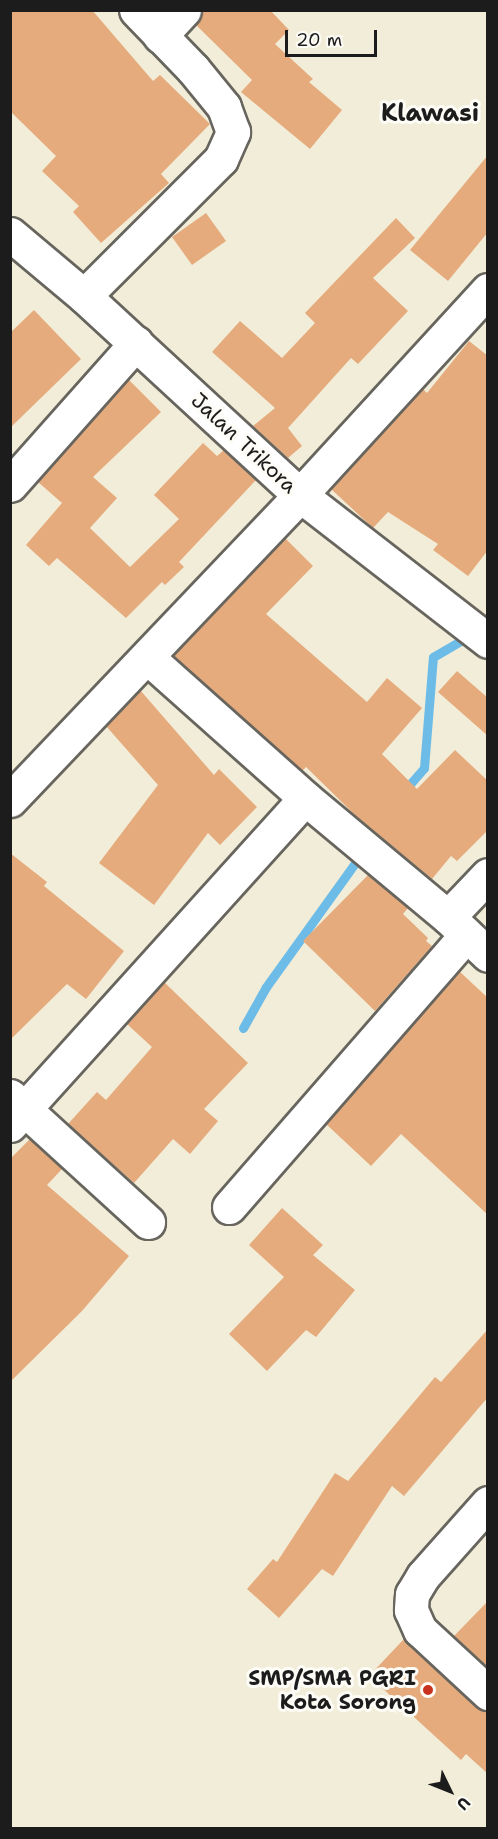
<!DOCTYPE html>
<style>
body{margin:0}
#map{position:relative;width:498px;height:1839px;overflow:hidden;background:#f1edd8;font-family:"Shantell Sans",sans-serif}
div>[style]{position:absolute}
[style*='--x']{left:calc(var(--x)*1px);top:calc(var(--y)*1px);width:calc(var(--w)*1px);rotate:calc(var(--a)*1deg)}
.stream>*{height:9px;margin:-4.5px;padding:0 4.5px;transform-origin:4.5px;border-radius:4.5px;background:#6dbce8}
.building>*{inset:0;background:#e6ab7d}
.roads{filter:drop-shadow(2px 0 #67655e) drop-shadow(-2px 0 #67655e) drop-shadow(0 2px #67655e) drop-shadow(0 -2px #67655e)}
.minor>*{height:33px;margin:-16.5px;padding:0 16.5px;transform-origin:16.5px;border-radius:16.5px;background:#fff}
.tertiary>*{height:33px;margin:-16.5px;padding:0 16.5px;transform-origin:16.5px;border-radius:16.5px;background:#fff}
.dots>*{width:16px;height:16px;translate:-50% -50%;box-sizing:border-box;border:3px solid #fdfcf7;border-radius:50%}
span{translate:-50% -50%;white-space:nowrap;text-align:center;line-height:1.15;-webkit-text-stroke:6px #fdfcf7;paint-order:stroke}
.street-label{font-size:21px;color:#1c1c1c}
.poi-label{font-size:21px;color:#1c1c1c;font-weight:700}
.right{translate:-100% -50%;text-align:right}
.quarter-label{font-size:24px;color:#1c1c1c;font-weight:700}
.frame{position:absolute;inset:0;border:12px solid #1c1c1c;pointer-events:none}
.north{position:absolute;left:420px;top:1761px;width:60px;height:60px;-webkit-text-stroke:4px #fdfcf7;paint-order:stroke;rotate:133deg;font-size:16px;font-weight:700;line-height:24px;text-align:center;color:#1c1c1c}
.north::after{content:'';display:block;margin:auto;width:21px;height:27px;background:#1c1c1c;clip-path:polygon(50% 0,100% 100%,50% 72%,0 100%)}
.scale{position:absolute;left:285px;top:30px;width:92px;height:27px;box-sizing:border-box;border:3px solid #1c1c1c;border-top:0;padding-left:8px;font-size:18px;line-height:21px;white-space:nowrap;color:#1c1c1c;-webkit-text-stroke:4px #fdfcf7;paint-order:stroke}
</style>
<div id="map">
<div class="stream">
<div style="--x:404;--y:791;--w:30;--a:-49"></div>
<div style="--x:424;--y:768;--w:111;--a:-85.4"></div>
<div style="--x:433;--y:657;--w:42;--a:-30.3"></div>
<div style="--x:243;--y:1028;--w:47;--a:-60.7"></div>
<div style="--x:266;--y:987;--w:158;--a:-54.3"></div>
</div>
<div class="building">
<div style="clip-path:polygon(10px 10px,92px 10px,153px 81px,160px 75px,210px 124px,161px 174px,169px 183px,101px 243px,73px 212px,79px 206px,42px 171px,56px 156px,10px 111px)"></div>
<div style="clip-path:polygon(202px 10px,270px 10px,289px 30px,275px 44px,313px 79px,309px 82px,342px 110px,310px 149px,241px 92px,252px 80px,196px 25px)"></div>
<div style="clip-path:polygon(488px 155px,488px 232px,448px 281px,410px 250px)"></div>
<div style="clip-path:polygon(206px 213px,226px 241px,192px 265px,172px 237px)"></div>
<div style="clip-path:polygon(396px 218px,415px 238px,373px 278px,408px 311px,358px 364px,351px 358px,288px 428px,302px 446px,288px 458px,253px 426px,275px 408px,212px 352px,240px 321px,282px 358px,315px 323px,305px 313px)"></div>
<div style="clip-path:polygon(34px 310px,81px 359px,10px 428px,10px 333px)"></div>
<div style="clip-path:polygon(469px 341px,488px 356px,488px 550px,468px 576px,433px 550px,438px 544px,388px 512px,373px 528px,331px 489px,423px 389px,427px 393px)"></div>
<div style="clip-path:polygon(129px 380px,161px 412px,93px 477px,117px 498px,90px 528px,130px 567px,179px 519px,154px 495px,203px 443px,217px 456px,224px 450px,256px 480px,179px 562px,184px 567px,165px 585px,162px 582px,126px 618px,57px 558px,49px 566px,26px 545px,62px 503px,38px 482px)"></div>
<div style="clip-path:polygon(285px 538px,313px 566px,266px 614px,367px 702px,387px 678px,422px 708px,382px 754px,417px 789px,455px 750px,488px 781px,488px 830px,457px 861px,451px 856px,432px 879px,356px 816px,306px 767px,302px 771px,173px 655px)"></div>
<div style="clip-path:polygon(457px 671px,488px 698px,488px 736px,438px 692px)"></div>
<div style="clip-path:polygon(140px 690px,214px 775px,219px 769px,257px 807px,220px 845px,208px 833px,154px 905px,99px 863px,158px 785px,106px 726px)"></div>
<div style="clip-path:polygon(10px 853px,47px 882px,44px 886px,124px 951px,86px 999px,67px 984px,10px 1040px)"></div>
<div style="clip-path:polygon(368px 875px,408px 908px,403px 914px,428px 938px,426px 941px,432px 946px,375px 1011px,303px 941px)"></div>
<div style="clip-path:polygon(459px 971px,488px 998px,488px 1215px,401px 1134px,371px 1166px,326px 1124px)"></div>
<div style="clip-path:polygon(164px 982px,248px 1063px,204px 1109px,218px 1121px,190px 1154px,173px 1139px,134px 1183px,68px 1124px,97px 1092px,106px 1100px,152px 1047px,127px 1024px)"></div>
<div style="clip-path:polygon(30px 1139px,62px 1169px,47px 1185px,129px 1256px,82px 1311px,10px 1382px,10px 1159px)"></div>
<div style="clip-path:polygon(282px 1208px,323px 1245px,313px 1255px,355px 1290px,316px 1337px,306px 1330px,267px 1371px,229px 1334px,284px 1277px,249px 1245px)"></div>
<div style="clip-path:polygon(488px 1329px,488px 1397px,404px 1496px,392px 1486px,333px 1576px,322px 1569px,279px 1618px,247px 1589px,273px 1559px,277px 1562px,335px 1473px,348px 1481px,435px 1377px,441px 1382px)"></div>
<div style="clip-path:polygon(488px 1601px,488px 1667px,454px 1636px)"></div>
<div style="clip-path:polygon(404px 1639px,475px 1707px,488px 1711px,488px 1774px,466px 1754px,461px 1760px,369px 1676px)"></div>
</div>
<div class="roads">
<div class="minor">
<div style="--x:160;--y:36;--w:35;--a:-47"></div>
<div style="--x:84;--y:296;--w:194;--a:-45"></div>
<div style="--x:221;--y:159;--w:30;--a:-66"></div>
<div style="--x:233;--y:132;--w:27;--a:-110"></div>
<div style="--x:224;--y:107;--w:49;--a:-129.2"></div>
<div style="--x:193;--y:69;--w:82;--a:-134"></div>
<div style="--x:10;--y:485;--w:190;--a:-48.4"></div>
<div style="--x:147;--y:657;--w:212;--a:41.7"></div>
<div style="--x:305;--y:798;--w:186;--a:39.8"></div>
<div style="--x:448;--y:917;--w:55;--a:43.5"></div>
<div style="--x:10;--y:800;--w:421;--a:-46.4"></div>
<div style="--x:300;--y:495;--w:278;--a:-47.5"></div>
<div style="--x:448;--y:917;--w:58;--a:-46.4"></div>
<div style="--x:10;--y:1096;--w:187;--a:42.4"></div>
<div style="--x:10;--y:1125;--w:440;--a:-47.9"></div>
<div style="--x:229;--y:1207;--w:361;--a:-48.9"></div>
<div style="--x:488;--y:1503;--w:98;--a:131.7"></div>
<div style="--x:423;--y:1576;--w:21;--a:121"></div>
<div style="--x:412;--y:1594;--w:16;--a:94"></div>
<div style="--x:411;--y:1610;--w:22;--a:66"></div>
<div style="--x:420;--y:1630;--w:93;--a:42.8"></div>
</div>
<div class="tertiary">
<div style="--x:10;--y:234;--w:97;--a:40"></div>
<div style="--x:84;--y:296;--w:294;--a:42.7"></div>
<div style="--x:300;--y:495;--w:238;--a:37.8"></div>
</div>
</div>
<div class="dots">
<div style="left:428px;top:1690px;background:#c8321e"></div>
</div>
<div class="street-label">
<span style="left:244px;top:443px;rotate:43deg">Jalan Trikora</span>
</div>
<div class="poi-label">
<span class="right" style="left:416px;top:1690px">SMP/SMA PGRI<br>Kota Sorong</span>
</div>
<div class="quarter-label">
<span style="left:430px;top:114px">Klawasi</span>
</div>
<div class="frame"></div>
<div class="north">U</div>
<div class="scale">20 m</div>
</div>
